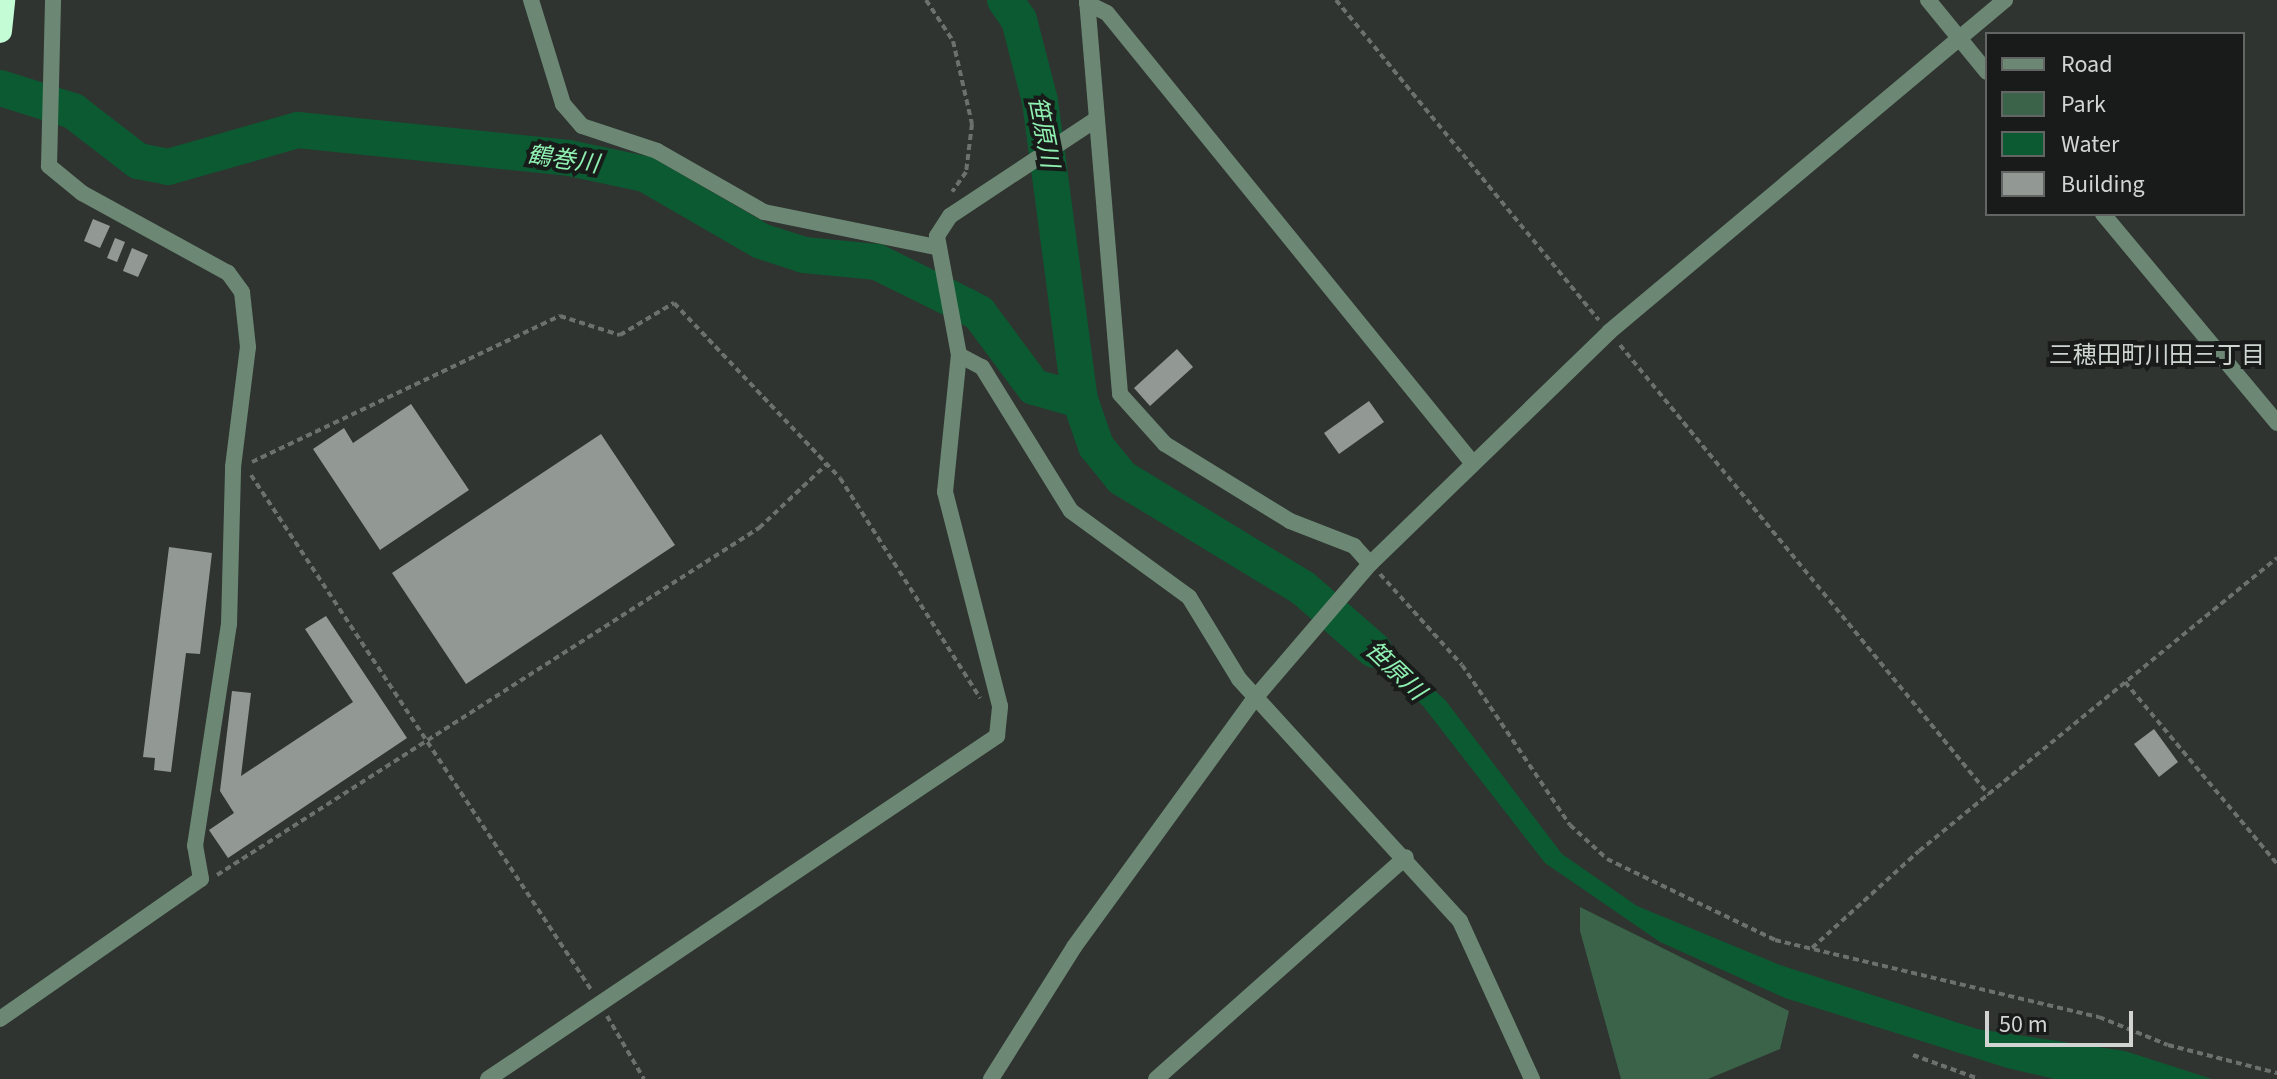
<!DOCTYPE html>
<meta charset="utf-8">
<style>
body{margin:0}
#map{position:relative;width:2277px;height:1079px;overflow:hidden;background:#2f3430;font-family:"Source Sans 3","Noto Sans JP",sans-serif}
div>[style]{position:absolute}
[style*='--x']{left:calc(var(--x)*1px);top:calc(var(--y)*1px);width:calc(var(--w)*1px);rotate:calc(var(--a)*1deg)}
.green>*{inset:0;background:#3b6349}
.water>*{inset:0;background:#0c5a32}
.river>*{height:36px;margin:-18px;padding:0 18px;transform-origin:18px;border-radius:18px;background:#0c5a32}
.building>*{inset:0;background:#929893}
.path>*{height:4px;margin-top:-2px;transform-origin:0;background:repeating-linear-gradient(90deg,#6d716e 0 6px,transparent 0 10px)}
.minor>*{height:16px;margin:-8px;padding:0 8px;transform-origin:8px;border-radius:8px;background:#6c8874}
.tertiary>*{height:16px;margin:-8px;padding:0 8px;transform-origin:8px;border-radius:8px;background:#6c8874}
.motorway>*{height:24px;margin:-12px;padding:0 12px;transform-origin:12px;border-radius:12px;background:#c3fcd5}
span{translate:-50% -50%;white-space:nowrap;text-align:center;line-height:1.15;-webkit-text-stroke:8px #181b19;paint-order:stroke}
.water-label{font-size:24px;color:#8ff0b1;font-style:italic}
.neighbourhood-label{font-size:24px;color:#ced5d0}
.legend{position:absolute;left:1985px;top:32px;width:260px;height:184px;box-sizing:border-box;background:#181b19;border:2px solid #626563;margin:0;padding:10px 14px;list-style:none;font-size:24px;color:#d1d4d2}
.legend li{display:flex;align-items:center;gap:16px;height:40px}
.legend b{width:40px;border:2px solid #626563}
.scale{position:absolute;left:1985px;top:1011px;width:148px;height:36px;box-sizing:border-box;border:4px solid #d1d4d2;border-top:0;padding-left:10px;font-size:24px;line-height:28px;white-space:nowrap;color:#d1d4d2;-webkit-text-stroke:6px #181b19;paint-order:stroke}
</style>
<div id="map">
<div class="green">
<div style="clip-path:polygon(1580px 907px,1789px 1011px,1780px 1049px,1708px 1079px,1621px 1079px,1580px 931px)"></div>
</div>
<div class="water">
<div style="clip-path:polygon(1347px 608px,1446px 701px,1562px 854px,1637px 906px,1780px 965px,1977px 1029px,2125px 1051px,2212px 1079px,2055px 1079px,2007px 1068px,1785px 998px,1660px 942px,1545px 863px,1423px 706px,1332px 624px)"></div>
</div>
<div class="river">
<div style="--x:1005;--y:0;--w:24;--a:55"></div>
<div style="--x:1019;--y:20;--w:84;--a:75.5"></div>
<div style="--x:1040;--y:101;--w:302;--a:82.4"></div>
<div style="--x:1080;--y:400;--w:49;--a:70.8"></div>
<div style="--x:1096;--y:446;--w:41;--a:50.9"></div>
<div style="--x:1122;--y:478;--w:212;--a:31.3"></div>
<div style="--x:1303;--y:588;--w:94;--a:41.1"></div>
<div style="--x:0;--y:88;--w:77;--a:17.5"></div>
<div style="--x:73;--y:111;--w:82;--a:37.6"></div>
<div style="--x:138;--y:161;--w:31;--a:11"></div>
<div style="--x:168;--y:167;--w:135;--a:-15.9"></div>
<div style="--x:298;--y:130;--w:272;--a:5.9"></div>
<div style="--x:569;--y:158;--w:78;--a:11.9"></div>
<div style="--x:645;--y:174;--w:134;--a:30"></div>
<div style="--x:761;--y:241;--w:45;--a:18"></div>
<div style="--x:804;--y:255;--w:73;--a:5.5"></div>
<div style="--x:877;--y:262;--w:99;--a:26.3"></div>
<div style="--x:966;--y:306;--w:15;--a:28"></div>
<div style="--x:979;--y:313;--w:92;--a:53.4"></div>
<div style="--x:1034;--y:387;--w:48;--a:15.8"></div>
</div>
<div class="building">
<div style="clip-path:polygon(93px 219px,110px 226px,100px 248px,84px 241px)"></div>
<div style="clip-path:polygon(115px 238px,125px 242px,117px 262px,107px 258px)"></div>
<div style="clip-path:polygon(132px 248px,148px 255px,138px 277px,123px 271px)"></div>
<div style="clip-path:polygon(1177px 349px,1193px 367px,1150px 406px,1134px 388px)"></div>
<div style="clip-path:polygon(1369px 401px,1384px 422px,1339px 454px,1324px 433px)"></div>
<div style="clip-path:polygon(411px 404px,469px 490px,380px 550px,313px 449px,344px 428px,353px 443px)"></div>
<div style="clip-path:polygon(601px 434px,675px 545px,466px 684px,392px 573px)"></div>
<div style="clip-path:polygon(169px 547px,212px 553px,200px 654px,186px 653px,171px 772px,154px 770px,155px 758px,143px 757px)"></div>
<div style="clip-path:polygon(326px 616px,407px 738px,228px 858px,209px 830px,234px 813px,220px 791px,232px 691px,251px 693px,241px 776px,353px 702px,305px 629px)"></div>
<div style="clip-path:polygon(2154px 729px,2178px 762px,2159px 777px,2134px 744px)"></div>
</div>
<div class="path">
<div style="--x:926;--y:0;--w:49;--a:56.6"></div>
<div style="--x:953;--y:41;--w:85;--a:77.1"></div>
<div style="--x:972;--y:124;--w:48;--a:97.1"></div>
<div style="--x:966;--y:172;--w:24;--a:125"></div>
<div style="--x:1336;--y:0;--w:414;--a:50.6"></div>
<div style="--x:1620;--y:345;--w:582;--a:50.65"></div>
<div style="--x:252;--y:462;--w:341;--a:-25.4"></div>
<div style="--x:560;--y:316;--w:63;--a:17.6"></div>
<div style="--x:620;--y:335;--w:63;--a:-30.7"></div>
<div style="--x:674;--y:303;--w:241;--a:46.5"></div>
<div style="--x:840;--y:478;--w:261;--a:57.5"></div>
<div style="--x:251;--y:475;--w:618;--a:56.54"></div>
<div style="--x:1380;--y:574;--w:122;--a:48"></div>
<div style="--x:1462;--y:665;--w:193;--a:56"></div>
<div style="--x:1570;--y:825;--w:50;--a:42.6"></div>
<div style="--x:1607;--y:859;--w:187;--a:25.7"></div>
<div style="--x:1775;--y:940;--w:333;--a:13.4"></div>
<div style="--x:2099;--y:1017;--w:74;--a:22.1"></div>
<div style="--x:2168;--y:1045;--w:113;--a:14.4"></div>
<div style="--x:2125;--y:682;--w:237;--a:50.1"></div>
<div style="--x:217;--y:875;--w:644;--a:-32.63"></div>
<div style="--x:759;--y:528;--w:93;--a:-43.3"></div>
<div style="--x:1812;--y:948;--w:144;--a:-42.2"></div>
<div style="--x:1919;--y:851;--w:463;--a:-39.3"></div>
<div style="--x:607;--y:1016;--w:73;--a:59.6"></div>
<div style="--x:1913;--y:1055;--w:70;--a:20"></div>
</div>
<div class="minor">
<div style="--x:531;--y:0;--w:109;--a:72.9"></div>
<div style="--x:563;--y:104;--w:29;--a:49"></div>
<div style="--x:582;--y:126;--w:79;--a:18.4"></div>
<div style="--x:657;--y:151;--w:123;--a:29.7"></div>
<div style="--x:764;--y:212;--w:176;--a:11.5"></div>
<div style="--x:1087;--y:0;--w:395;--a:85.2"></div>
<div style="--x:1120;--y:394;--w:67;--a:48"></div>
<div style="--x:1165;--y:444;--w:147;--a:31.6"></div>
<div style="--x:1290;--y:521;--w:69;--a:21.3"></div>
<div style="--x:1354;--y:546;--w:24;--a:48"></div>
<div style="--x:1928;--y:0;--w:93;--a:50.7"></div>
<div style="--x:1087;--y:3;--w:22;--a:27"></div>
<div style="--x:1107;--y:13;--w:577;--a:50.91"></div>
<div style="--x:2103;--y:214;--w:272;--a:50.2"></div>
<div style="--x:959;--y:355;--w:26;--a:28"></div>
<div style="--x:982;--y:367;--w:169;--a:58.3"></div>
<div style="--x:1071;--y:511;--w:146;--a:36.1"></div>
<div style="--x:1189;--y:597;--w:96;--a:58.6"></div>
<div style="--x:1239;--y:679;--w:328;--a:47.6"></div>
<div style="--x:1460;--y:921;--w:174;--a:65.5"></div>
<div style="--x:0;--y:1019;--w:245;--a:-34.9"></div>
<div style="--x:201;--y:879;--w:34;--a:-100"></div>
<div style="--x:195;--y:846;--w:225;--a:-81.3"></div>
<div style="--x:229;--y:624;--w:157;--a:-88.5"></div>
<div style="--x:233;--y:467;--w:121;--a:-82.9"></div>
<div style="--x:248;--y:347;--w:55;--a:-96.2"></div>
<div style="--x:242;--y:292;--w:24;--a:-126"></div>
<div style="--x:228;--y:273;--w:166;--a:-151.3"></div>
<div style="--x:82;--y:193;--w:43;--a:-140.7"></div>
<div style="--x:49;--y:166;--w:166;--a:-88.6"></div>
<div style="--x:488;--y:1079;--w:614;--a:-33.97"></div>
<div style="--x:997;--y:736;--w:30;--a:-84"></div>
<div style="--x:1000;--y:706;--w:221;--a:-104.4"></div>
<div style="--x:945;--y:492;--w:138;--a:-84.2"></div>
<div style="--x:959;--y:355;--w:121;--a:-100.5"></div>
<div style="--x:937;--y:236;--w:24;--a:-57"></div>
<div style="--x:950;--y:216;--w:174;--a:-33.5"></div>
<div style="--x:1156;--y:1079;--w:334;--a:-41.6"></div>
</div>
<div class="tertiary">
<div style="--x:991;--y:1079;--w:156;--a:-57.8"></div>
<div style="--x:1074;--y:947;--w:308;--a:-54"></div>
<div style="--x:1255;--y:698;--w:177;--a:-49.4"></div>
<div style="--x:1370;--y:564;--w:333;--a:-44.1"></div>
<div style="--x:1609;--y:332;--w:517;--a:-39.98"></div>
</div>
<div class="motorway">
<div style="--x:0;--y:31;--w:31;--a:-84"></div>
</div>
<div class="water-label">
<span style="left:1043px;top:132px;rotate:79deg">笹原川</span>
<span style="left:563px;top:160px;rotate:8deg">鶴巻川</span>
<span style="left:1395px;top:671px;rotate:44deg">笹原川</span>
</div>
<div class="neighbourhood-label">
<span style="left:2157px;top:356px">三穂田町川田三丁目</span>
</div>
<ul class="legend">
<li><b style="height:10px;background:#6c8874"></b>Road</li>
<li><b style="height:22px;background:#3b6349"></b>Park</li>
<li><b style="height:22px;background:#0c5a32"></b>Water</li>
<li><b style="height:22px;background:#929893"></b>Building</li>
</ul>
<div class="scale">50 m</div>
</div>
